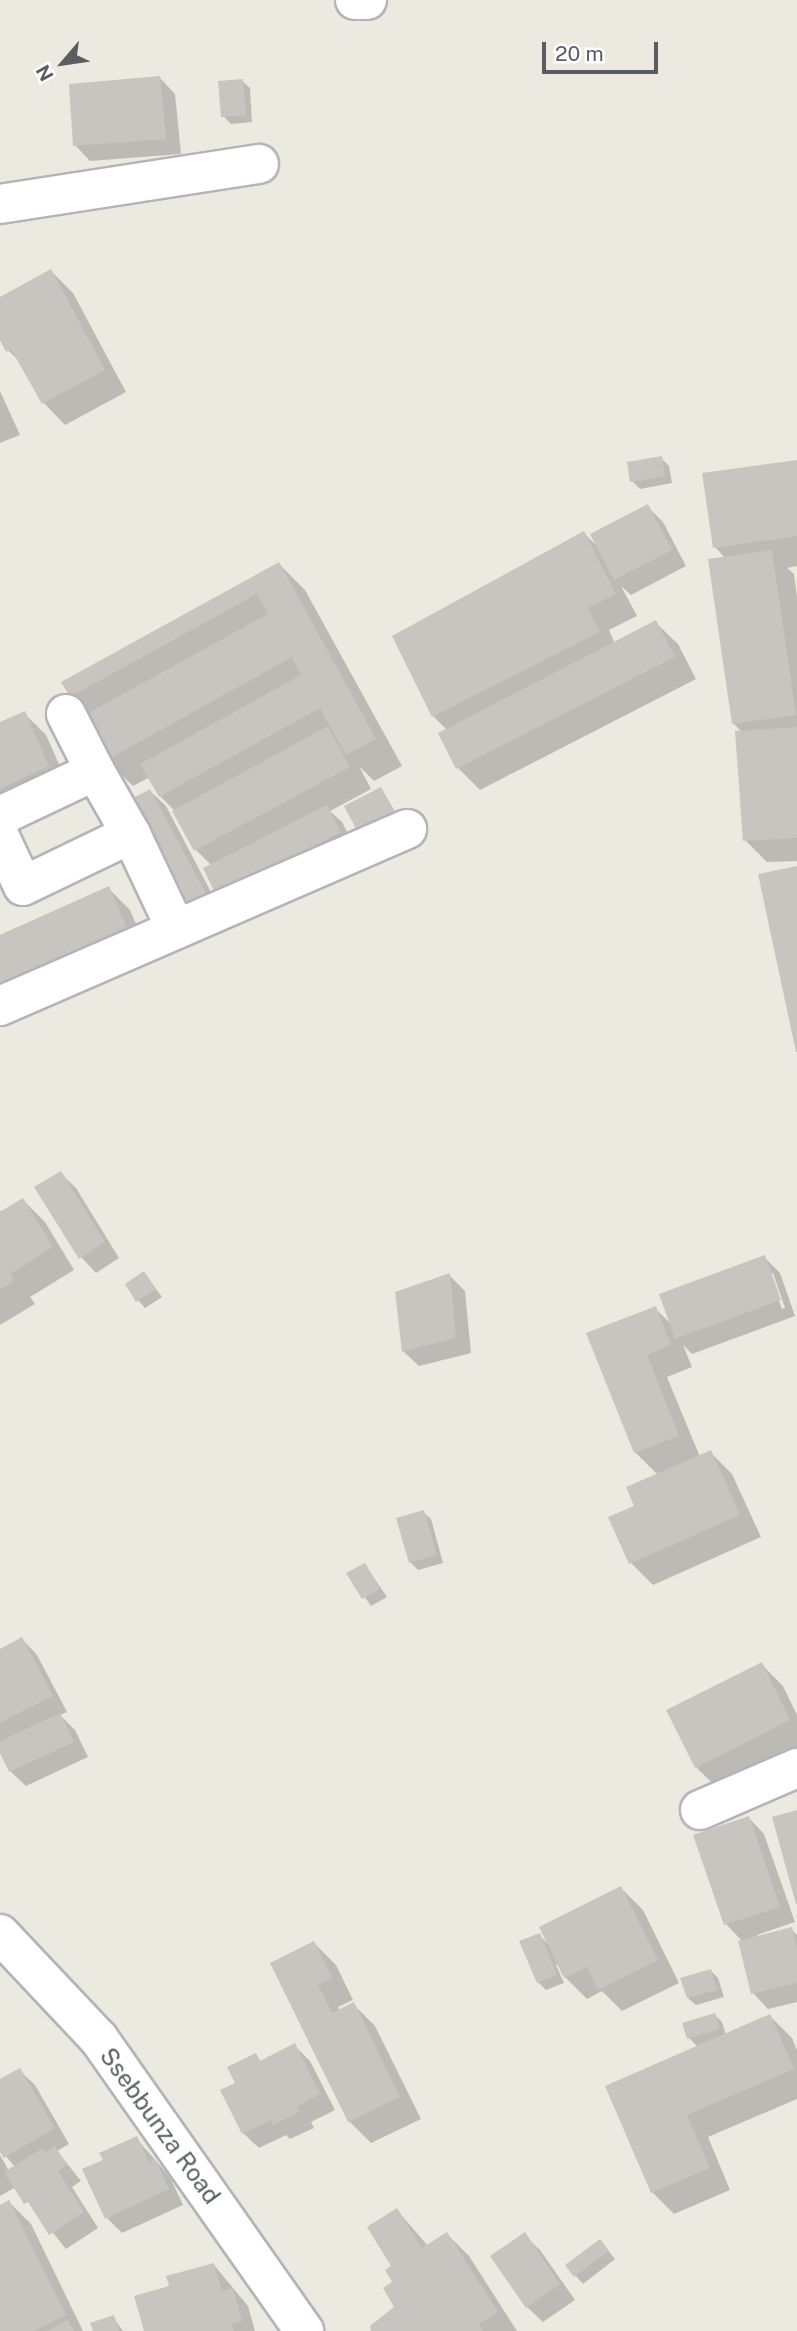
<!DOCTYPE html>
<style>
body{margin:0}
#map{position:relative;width:797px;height:2331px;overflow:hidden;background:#ece9e1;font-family:"Public Sans",sans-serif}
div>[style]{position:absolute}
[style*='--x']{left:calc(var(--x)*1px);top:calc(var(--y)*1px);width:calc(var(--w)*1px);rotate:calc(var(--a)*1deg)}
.shadow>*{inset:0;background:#0003}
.building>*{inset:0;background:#c8c4bf}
.roads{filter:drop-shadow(2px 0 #b2b5b8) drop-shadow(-2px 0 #b2b5b8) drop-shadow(0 2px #b2b5b8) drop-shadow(0 -2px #b2b5b8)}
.minor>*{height:38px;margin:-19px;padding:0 19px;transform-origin:19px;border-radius:19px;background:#fff}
span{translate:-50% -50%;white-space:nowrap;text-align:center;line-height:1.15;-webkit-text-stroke:5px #fff;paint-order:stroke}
.street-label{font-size:24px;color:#5a5e62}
.north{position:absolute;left:28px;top:28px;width:70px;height:70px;-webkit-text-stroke:5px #fff;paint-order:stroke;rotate:241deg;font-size:19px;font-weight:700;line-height:28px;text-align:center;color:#5a5e62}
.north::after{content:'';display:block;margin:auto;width:24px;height:32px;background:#5a5e62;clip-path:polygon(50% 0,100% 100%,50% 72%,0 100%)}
.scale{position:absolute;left:542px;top:42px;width:116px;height:32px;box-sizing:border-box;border:4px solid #5a5e62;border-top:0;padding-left:9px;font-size:21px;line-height:24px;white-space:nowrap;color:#5a5e62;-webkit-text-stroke:5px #fff;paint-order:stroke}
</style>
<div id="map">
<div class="shadow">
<div style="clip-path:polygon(160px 78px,175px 94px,181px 154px,90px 161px,75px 145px)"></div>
<div style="clip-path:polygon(242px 81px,250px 88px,252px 122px,231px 124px,223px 116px)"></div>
<div style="clip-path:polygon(51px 271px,73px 293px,126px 392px,65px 425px,44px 403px,23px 365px,8px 350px,0 336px,0 299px)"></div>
<div style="clip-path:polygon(0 391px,20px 435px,0 443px)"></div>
<div style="clip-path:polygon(661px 458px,669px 466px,672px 483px,640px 489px,632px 481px)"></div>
<div style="clip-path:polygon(797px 461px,797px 566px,787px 568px,794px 574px,797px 597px,797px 861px,767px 862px,745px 840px,742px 732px,733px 723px,726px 559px,715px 547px)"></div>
<div style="clip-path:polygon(647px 506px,663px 522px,686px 566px,631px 595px,621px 586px,637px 616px,609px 630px,615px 644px,656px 623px,678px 644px,696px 679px,480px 790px,458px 768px,447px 730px,433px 716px,584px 533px,598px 547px)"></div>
<div style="clip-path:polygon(279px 564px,305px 590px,402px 766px,374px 781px,359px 766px,371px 789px,330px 811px,342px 822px,355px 847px,233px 909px,212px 866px,196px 850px,175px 811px,160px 796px,150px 777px,133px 786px,106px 760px,89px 714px,71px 696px,63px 682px)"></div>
<div style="clip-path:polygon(24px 713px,46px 735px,70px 789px,0 820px,0 724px)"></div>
<div style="clip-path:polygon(381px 789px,404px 826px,370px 845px)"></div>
<div style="clip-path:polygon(150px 791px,166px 806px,223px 915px,201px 927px)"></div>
<div style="clip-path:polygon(108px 888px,130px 910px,152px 960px,0 1027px,0 935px)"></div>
<div style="clip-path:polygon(60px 1173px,76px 1188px,119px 1258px,96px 1273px,81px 1257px)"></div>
<div style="clip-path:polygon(23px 1200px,45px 1222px,74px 1270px,30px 1297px,35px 1304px,0 1325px,0 1210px,2px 1212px)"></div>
<div style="clip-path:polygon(evenodd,764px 1257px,780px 1273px,795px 1316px,692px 1354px,683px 1345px,692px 1367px,667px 1377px,700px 1457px,710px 1452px,732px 1474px,761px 1537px,653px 1585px,631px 1563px,611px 1518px,636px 1507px,658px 1475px,635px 1452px,589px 1334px,655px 1308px,671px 1324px,764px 1257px,769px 1273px,773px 1273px,785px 1308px,782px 1309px,769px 1273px)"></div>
<div style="clip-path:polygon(144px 1273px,162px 1297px,145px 1308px,138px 1300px)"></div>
<div style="clip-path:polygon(449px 1275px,465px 1291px,471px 1353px,419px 1366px,403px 1351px)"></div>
<div style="clip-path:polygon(423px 1512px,431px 1519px,443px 1563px,418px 1570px,410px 1562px)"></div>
<div style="clip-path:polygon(365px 1565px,387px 1597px,371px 1606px,349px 1574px)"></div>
<div style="clip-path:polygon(22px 1639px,37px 1655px,67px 1712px,60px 1715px,75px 1730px,88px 1757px,26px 1786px,10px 1771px,0 1749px,0 1651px)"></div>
<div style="clip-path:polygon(761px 1664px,783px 1686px,797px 1715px,797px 1749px,718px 1789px,696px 1767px)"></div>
<div style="clip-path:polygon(749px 1818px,764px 1834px,795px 1922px,757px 1935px,758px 1937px,791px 1929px,797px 1935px,797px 2002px,768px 2009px,753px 1993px,742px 1941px,726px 1924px)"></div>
<div style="clip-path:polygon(621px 1888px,643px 1910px,679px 1983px,622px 2011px,602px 1991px,587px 1999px,565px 1977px,559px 1964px,556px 1965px,564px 1983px,546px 1990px,538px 1982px,539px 1935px,548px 1944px)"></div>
<div style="clip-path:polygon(314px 1943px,336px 1965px,353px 2000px,338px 2007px,340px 2011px,353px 2004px,375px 2026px,421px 2119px,371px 2143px,349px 2121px,272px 1964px)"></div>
<div style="clip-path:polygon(711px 1971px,718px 1978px,724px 1997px,696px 2005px,688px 1998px)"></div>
<div style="clip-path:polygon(715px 2015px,722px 2022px,726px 2035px,770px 2016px,792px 2038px,797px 2050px,797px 2099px,708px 2137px,730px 2190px,674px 2214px,652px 2192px,698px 2047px,689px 2038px)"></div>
<div style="clip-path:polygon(295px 2046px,310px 2061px,335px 2110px,311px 2122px,314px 2128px,290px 2139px,286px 2135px,259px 2148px,243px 2133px,237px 2084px,256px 2056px,262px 2062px)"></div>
<div style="clip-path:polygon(19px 2070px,35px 2085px,69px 2144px,57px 2151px,81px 2181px,72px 2187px,98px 2228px,66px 2249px,16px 2187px,0 2196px,0 2155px,9px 2171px,15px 2167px,0 2149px,0 2081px)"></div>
<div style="clip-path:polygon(136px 2138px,170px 2177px,183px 2205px,122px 2233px,107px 2218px,105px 2160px)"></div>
<div style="clip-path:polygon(9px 2202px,31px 2224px,83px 2331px,0 2331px,0 2207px)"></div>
<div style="clip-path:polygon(397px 2210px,428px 2246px,447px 2234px,469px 2256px,517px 2331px,372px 2331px,396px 2307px,394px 2266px)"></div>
<div style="clip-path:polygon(524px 2235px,540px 2250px,575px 2300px,543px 2322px,527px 2307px)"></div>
<div style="clip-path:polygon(600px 2241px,615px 2259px,583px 2284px,567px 2266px)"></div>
<div style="clip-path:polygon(214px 2265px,248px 2306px,255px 2331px,146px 2331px,171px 2288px)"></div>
<div style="clip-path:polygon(113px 2317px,123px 2331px,94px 2331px)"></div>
</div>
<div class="building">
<div style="clip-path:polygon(160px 76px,166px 139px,73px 146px,69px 84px)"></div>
<div style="clip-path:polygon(243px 79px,246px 115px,221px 117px,218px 81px)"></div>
<div style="clip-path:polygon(51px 269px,105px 370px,42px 404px,11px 349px,6px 352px,0 340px,0 297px)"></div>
<div style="clip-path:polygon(662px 456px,665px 476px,630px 482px,627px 462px)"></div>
<div style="clip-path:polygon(797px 460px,797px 536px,713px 548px,702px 473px)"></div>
<div style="clip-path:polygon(648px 504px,672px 550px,614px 580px,590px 534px)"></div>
<div style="clip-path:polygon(584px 531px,616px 594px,588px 608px,600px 632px,432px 717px,392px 636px)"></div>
<div style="clip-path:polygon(772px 550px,796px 715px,732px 724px,708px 559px)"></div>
<div style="clip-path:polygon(279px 562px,376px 739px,346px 755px,320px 708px,159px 797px,140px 764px,301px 675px,292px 657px,105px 761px,81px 717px,268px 614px,257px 594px,70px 697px,61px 682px)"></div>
<div style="clip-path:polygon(656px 620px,675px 657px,456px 769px,438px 733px)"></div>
<div style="clip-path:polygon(25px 711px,49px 766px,0 789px,0 722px)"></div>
<div style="clip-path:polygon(328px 726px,350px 767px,194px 851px,172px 811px)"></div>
<div style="clip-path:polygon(797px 727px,797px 838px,743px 841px,735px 731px)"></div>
<div style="clip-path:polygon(381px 787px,398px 818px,361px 838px,344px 806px)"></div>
<div style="clip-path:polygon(150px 789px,209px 899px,184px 912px,126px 802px)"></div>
<div style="clip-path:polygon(327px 805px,341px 832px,216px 895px,203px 868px)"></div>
<div style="clip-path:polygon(797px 866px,797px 1052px,796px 1052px,758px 874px)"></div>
<div style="clip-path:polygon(109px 886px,131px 937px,0 996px,0 935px)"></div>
<div style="clip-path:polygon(61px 1171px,105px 1242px,79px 1259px,34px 1187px)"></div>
<div style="clip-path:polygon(23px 1198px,53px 1247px,10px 1274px,14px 1281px,0 1290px,0 1212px)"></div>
<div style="clip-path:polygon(765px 1255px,781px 1300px,675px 1339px,659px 1294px)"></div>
<div style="clip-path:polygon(144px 1271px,156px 1289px,136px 1302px,125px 1284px)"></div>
<div style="clip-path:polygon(450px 1273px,456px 1338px,402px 1352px,395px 1292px)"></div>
<div style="clip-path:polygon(656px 1306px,671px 1345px,647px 1355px,679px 1436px,634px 1453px,586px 1333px)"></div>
<div style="clip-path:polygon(711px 1450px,740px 1515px,629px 1564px,608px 1517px,634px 1506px,626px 1487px)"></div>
<div style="clip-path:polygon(424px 1510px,437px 1555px,409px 1563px,396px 1518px)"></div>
<div style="clip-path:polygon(365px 1563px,380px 1589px,362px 1599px,346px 1573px)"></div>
<div style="clip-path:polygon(22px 1637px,53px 1696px,0 1723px,0 1649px)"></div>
<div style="clip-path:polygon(762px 1662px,790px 1720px,695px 1768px,666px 1710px)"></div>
<div style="clip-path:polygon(60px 1713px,74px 1742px,9px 1772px,0 1753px,0 1741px)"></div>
<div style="clip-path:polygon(797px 1810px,797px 1904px,796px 1904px,772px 1817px)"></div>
<div style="clip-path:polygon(749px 1816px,780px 1907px,724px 1925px,693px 1835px)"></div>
<div style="clip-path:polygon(621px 1886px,658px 1960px,598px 1990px,587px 1967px,564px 1978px,539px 1927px)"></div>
<div style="clip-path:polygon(792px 1927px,797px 1948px,797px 1983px,751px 1994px,738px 1941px)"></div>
<div style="clip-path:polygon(540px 1933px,557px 1975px,537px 1983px,519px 1941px)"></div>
<div style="clip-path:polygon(314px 1941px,332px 1978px,318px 1985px,332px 2013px,354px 2002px,400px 2097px,348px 2122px,270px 1963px)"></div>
<div style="clip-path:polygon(711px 1969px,717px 1990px,687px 1998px,680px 1978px)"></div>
<div style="clip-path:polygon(715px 2013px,720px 2029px,687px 2039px,682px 2023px)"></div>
<div style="clip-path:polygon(770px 2014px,794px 2069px,687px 2115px,710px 2168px,651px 2193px,605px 2086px)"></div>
<div style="clip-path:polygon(295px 2043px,320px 2094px,297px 2107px,299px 2112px,273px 2125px,271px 2120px,242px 2134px,220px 2090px,235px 2083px,227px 2067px,256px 2053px,260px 2061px)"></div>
<div style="clip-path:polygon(20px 2068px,55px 2128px,4px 2158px,0 2152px,0 2079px)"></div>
<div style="clip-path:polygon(137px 2136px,149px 2162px,155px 2159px,169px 2189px,105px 2219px,82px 2169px,103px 2160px,99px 2153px)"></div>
<div style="clip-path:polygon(55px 2146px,67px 2165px,58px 2171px,84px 2212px,49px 2235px,28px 2202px,24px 2204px,4px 2172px,43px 2148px,46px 2152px)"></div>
<div style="clip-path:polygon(9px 2200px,66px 2315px,34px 2331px,0 2331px,0 2205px)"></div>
<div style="clip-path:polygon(397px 2208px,422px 2248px,447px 2232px,498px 2312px,479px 2324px,483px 2331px,371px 2331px,370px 2326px,394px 2307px,383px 2288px,392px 2282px,385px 2270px,391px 2266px,367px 2227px)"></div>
<div style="clip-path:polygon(525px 2232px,560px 2284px,526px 2308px,490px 2256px)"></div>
<div style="clip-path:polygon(600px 2239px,609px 2251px,574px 2277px,565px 2265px)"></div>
<div style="clip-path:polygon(214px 2263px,222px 2291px,233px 2288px,242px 2321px,232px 2324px,234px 2331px,144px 2331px,134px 2296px,169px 2286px,166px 2276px)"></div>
<div style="clip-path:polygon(114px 2315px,119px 2331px,93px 2331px,90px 2323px)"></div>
<div style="clip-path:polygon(68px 2320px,74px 2331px,46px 2331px)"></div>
</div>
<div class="roads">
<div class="minor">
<div style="--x:355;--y:0;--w:12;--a:0"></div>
<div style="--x:0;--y:204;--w:262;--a:-8.8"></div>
<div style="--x:95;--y:771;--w:73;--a:60.3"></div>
<div style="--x:0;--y:816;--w:105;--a:-25.3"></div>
<div style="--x:95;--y:771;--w:64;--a:-117"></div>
<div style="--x:0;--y:837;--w:54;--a:64.9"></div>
<div style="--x:23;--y:886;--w:120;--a:-25.7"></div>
<div style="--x:131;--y:834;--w:105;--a:64.7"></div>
<div style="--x:0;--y:1006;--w:444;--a:-23.5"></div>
<div style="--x:700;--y:1810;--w:106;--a:-23.4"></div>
<div style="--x:0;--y:1934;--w:144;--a:46.7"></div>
<div style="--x:99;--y:2039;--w:357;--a:54.9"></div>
</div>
</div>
<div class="street-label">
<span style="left:160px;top:2126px;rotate:54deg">Ssebbunza Road</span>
</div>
<div class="north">N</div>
<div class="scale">20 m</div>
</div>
